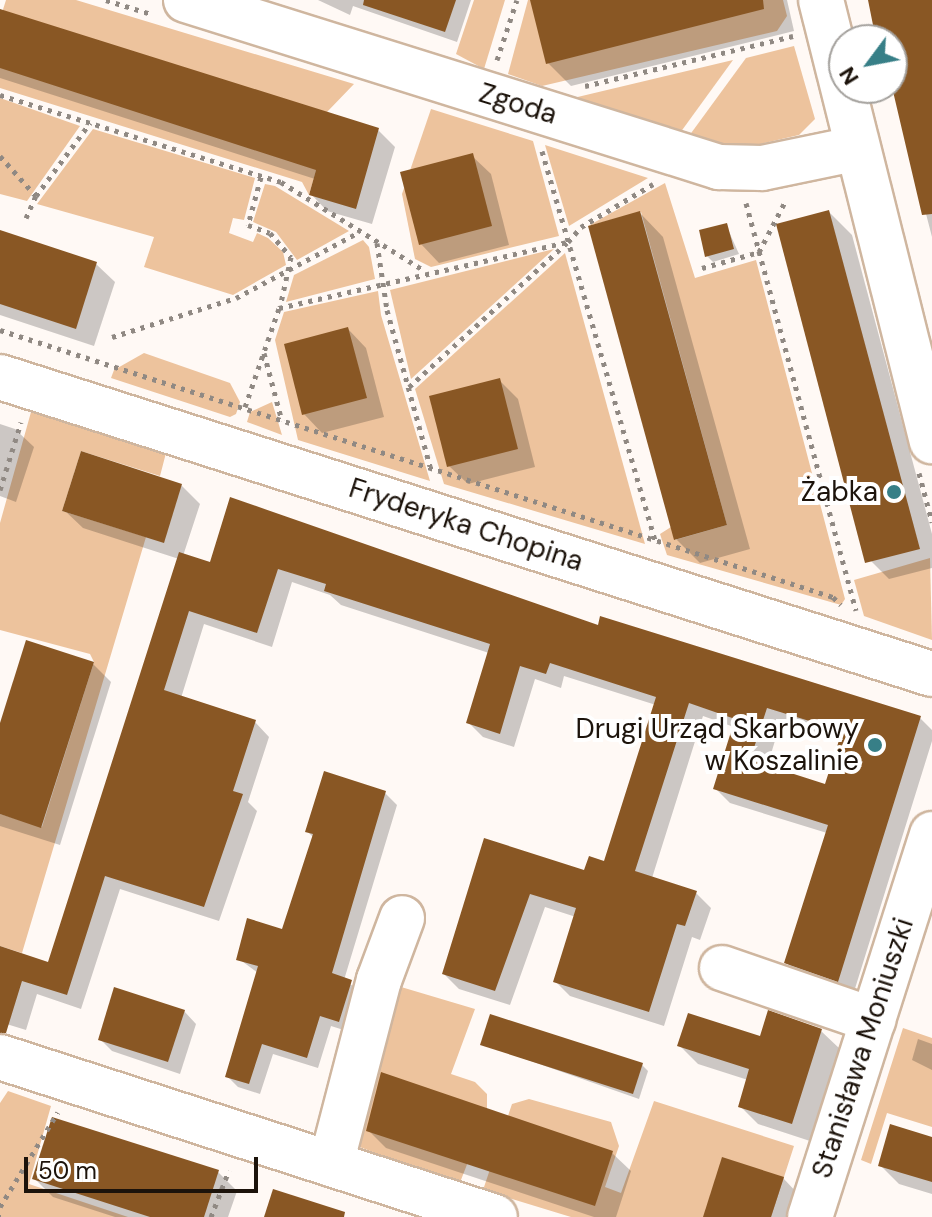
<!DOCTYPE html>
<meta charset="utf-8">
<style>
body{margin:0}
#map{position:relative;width:932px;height:1217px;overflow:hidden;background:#fff9f5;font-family:"DM Sans",sans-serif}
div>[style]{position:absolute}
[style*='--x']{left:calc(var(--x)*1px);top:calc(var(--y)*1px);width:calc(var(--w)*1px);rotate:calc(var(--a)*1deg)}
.green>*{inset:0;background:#edc39d}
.shadow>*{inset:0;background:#0003}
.building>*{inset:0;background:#895724}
.path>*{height:5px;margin-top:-2.5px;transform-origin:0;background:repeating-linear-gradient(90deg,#908983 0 4px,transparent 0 10px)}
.roads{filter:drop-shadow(2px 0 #cfb69f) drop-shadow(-2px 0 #cfb69f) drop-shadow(0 2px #cfb69f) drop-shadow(0 -2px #cfb69f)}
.minor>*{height:44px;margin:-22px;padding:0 22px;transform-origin:22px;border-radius:22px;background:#fff}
.dots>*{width:22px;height:22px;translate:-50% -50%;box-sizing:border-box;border:4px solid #fff;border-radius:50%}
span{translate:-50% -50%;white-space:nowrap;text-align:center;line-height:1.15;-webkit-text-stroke:8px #fff;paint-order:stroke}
.street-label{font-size:28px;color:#1c130b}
.poi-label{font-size:28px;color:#1c130b}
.right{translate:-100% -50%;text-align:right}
.north{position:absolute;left:828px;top:24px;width:80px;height:80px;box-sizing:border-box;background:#fff;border:2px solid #a4a19d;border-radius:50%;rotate:238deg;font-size:22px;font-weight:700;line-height:32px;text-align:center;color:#1c130b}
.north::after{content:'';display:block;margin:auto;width:28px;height:36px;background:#377f87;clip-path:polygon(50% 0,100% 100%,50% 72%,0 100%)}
.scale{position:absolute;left:24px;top:1157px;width:234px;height:36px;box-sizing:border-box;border:4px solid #1c130b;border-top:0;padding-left:10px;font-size:24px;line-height:28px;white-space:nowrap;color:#1c130b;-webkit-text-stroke:6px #fff;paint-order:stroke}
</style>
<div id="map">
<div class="green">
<div style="clip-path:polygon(6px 0,76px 0,354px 84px,327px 112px,332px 114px,309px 195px,302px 182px,0 88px,0 19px)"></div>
<div style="clip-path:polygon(474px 0,505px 0,484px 69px,456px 54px)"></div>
<div style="clip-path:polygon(528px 0,783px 0,787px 16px,777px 31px,542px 86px,508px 74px)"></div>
<div style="clip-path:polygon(794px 46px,815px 119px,799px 135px,743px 148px,689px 136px,746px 58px)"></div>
<div style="clip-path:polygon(733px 60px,680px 133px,565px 100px)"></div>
<div style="clip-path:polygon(0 98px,80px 126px,27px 201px,0 194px)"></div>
<div style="clip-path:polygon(431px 109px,533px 141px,559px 236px,431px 267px,415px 259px,402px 194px)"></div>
<div style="clip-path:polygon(93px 129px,255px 178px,244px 220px,233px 218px,229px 233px,253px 242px,257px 233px,268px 238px,283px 252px,286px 265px,233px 295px,144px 267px,154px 237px,37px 204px)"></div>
<div style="clip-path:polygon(545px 145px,648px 178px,569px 226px)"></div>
<div style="clip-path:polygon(665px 183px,695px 278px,756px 260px,845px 599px,841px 605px,667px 555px,660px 534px,671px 527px,675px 540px,727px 525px,641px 212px,588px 226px)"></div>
<div style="clip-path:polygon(265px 184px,275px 186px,349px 231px,297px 260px,276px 232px,253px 222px)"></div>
<div style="clip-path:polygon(363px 240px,369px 247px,375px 279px,286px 302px,294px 275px)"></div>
<div style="clip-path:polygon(554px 249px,411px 379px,390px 290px)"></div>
<div style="clip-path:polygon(565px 253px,645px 544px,444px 484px,415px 389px)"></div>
<div style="clip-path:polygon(378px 291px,381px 315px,430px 481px,298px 440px,275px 340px,284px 312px)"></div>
<div style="clip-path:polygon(144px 353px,230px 383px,240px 402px,236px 414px,230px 417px,111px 378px,114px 370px)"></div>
<div style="clip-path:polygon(272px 402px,282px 435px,247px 422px,250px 412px)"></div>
<div style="clip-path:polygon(31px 412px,166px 453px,160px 476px,81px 451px,62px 511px,146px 537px,22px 953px,0 946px,0 814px,42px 827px,94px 662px,90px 654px,0 630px,0 523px)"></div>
<div style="clip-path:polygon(930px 558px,932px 640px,864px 616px,854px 580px)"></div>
<div style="clip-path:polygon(391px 984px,475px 1009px,451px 1074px,475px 1082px,487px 1094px,487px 1113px,459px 1185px,344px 1141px)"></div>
<div style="clip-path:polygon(903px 1028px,932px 1038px,932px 1127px,887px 1113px,871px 1164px,861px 1160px)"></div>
<div style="clip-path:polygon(8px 1091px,51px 1106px,29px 1184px,128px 1217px,0 1217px,0 1103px)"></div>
<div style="clip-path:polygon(529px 1099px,611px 1122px,619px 1146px,605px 1187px,621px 1193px,654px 1101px,794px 1146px,771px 1217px,571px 1217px,483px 1190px,512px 1104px)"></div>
</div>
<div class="shadow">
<div style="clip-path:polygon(318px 0,471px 0,457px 42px,353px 6px,350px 15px)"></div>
<div style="clip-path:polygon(532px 0,787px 0,794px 31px,571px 86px,548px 63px)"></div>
<div style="clip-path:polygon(871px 0,932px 0,932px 237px,892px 83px,892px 40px,881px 40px)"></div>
<div style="clip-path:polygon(0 11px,378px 130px,395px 147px,372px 224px,327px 211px,311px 194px,315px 179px,0 78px)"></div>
<div style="clip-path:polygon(472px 156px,491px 174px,509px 245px,439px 263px,421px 244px)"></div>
<div style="clip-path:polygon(829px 212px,852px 235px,932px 534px,932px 568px,889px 579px,865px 555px)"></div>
<div style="clip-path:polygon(640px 213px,663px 237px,750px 549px,700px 563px,676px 539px)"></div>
<div style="clip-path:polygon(726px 225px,739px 254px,713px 262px,707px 256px)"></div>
<div style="clip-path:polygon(0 232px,96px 264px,115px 282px,94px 346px,0 315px)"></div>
<div style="clip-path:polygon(348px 329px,366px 348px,384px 417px,322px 433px,304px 414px)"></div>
<div style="clip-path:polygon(499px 380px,518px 399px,535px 467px,468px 484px,449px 466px)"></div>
<div style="clip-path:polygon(0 424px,15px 429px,34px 447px,16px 502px,0 496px)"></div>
<div style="clip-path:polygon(evenodd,181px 485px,200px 504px,183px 556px,211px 565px,232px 500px,599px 627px,920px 718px,932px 730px,932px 741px,853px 995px,801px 977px,786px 962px,827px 833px,730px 803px,715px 788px,734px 727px,703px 716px,652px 878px,696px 893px,711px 908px,700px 940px,692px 937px,664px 1026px,570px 996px,555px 981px,576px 917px,545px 907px,510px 1005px,459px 989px,444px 974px,485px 840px,586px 872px,605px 863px,656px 705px,564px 676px,561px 688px,535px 679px,514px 747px,483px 737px,468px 722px,489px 653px,341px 605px,330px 595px,292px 582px,272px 647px,204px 624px,181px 698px,255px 722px,269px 737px,248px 802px,257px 811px,219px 921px,120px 889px,81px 1009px,37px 994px,26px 1030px,0 1022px,0 948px,50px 964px,179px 559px,83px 528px,64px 510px,181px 485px,781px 721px,841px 740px,827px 786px,767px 767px,781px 721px)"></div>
<div style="clip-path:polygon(93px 664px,111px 682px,60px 845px,0 826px,0 730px)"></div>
<div style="clip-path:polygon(385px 793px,397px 805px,344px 980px,363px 993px,350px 1032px,331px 1026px,318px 1068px,273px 1054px,260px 1094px,238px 1087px,227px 1076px,258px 973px,239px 959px,284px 931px,314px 838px,307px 831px)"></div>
<div style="clip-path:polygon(184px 1011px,196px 1024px,180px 1074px,112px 1051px,100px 1039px)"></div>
<div style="clip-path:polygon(821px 1031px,840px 1049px,810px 1141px,758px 1124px,740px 1106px,748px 1080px,698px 1064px,679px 1045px)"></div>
<div style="clip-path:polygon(918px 1039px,932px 1044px,932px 1070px,912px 1060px)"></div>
<div style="clip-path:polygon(482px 1044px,642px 1065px,648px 1071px,639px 1099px)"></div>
<div style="clip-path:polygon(368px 1130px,612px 1153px,631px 1171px,616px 1217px,594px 1217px,386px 1148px)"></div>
<div style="clip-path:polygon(932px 1139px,932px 1194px,899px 1184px,880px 1165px)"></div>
<div style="clip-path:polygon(218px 1172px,237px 1191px,228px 1217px,115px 1217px,53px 1197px,35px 1179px)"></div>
<div style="clip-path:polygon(783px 1178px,801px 1197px,795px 1217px,705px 1217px)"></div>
</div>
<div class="building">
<div style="clip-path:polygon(364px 0,456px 0,445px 32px,363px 5px)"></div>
<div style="clip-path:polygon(530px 0,763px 0,764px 9px,546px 64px)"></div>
<div style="clip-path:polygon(868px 0,932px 0,932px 214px,922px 215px,892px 87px,892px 40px,876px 40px)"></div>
<div style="clip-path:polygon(0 9px,379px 128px,356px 209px,309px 195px,316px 170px,0 68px)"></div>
<div style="clip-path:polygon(473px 153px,492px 226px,419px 245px,400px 172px)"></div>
<div style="clip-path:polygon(829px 210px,920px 549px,865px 563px,776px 224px)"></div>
<div style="clip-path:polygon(640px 211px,727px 525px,674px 540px,588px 226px)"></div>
<div style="clip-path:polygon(727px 223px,734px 249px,705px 257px,699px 230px)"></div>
<div style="clip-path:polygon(0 230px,97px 262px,76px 329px,0 304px)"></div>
<div style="clip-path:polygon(348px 327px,367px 398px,302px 415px,284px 344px)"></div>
<div style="clip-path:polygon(500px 378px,518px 449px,447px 467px,429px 396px)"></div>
<div style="clip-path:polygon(81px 451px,182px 484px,164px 543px,62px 511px)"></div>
<div style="clip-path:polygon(evenodd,230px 497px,598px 625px,600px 616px,921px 716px,838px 982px,784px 963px,828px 825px,713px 789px,735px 719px,689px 703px,635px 871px,697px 891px,685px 926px,677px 924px,649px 1012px,553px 982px,576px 908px,530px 894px,495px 991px,442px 974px,484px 838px,584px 870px,589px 856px,604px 861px,656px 697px,550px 663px,546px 674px,520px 666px,500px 734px,466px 723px,490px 644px,324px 591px,326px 584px,278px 569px,257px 633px,189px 611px,164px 690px,256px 720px,233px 791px,243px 794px,204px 907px,105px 876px,67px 995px,22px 981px,6px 1033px,0 1033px,0 946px,48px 962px,179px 552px,210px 562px,230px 497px,767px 708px,842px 731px,825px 784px,750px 760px,767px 708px)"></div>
<div style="clip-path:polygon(26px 640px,94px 662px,41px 828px,0 814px,0 723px)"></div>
<div style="clip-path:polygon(324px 771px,386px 791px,332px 973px,352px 980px,339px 1022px,320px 1016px,307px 1058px,262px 1044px,249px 1084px,225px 1077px,258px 966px,236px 960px,247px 918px,282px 929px,313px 834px,305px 832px)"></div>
<div style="clip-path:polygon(114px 987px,185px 1010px,168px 1062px,98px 1040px)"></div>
<div style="clip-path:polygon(768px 1010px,822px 1029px,792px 1124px,738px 1107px,749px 1069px,677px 1046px,688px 1013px,760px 1036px)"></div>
<div style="clip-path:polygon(490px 1014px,643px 1063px,633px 1094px,480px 1045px)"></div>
<div style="clip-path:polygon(381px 1072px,613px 1151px,595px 1206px,366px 1131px)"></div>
<div style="clip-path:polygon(52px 1117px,219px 1170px,204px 1217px,150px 1217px,32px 1179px)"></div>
<div style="clip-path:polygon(890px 1124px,932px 1137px,932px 1182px,878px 1166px)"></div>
<div style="clip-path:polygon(722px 1157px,784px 1177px,771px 1217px,703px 1217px)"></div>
<div style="clip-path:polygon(273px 1189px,345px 1212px,344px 1217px,264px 1217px)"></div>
</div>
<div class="path">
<div style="--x:106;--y:0;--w:47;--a:17.3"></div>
<div style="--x:497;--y:60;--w:63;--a:-71.6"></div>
<div style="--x:585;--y:86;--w:214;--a:-13.5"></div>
<div style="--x:0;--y:95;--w:294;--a:17.2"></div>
<div style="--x:281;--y:182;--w:169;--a:31.7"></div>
<div style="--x:542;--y:151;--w:405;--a:73.8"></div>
<div style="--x:0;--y:156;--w:54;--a:48"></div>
<div style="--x:261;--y:177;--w:50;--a:105.2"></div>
<div style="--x:248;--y:225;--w:23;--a:20"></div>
<div style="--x:270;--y:233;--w:32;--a:49"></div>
<div style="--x:291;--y:257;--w:51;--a:102.4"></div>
<div style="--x:746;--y:203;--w:422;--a:74.9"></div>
<div style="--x:26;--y:218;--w:24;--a:-66"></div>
<div style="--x:36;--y:196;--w:91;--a:-53.5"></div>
<div style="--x:377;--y:243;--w:68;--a:81.5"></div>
<div style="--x:387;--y:310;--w:162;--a:74.6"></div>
<div style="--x:702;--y:268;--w:59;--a:-15.7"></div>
<div style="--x:759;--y:252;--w:59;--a:-62.6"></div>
<div style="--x:0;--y:330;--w:875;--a:17.77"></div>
<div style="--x:833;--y:597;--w:11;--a:45"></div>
<div style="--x:112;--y:337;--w:130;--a:-17.5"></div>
<div style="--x:236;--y:298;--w:140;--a:-28.2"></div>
<div style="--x:264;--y:353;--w:70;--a:75.2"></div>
<div style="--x:409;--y:387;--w:215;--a:-42.4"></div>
<div style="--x:245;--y:407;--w:105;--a:-71"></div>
<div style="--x:279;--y:308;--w:296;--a:-12.9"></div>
<div style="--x:568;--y:242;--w:20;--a:-49"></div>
<div style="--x:581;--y:227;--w:84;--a:-30.8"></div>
<div style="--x:919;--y:473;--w:51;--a:75.1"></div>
<div style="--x:0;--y:490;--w:71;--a:-72.8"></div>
<div style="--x:0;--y:1207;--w:111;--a:-58.6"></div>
<div style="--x:0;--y:1217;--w:1;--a:0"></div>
<div style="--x:211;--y:1217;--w:50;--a:-69"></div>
</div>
<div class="roads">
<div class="minor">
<div style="--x:186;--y:0;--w:559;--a:17.4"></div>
<div style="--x:719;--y:167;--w:43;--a:1.3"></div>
<div style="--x:762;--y:168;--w:94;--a:-11.7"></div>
<div style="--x:821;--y:0;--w:455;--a:75.9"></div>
<div style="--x:0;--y:377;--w:978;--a:17.68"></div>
<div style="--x:722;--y:968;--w:160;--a:19"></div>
<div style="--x:0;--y:1057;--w:520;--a:17.91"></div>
<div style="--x:331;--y:1164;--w:190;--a:-75.4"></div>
<div style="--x:379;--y:980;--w:66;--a:-69.6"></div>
<div style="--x:810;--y:1217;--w:402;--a:-72.3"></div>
</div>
</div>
<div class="dots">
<div style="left:894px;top:492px;background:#377f87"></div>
<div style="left:875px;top:745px;background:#377f87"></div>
</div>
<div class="street-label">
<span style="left:518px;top:104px;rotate:17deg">Zgoda</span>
<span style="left:466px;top:525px;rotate:18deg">Fryderyka Chopina</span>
<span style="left:863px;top:1048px;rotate:-72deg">Stanisława Moniuszki</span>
</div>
<div class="poi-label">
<span class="right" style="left:878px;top:492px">Żabka</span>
<span class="right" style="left:859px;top:745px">Drugi Urząd Skarbowy<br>w Koszalinie</span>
</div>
<div class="north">N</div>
<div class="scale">50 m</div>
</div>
